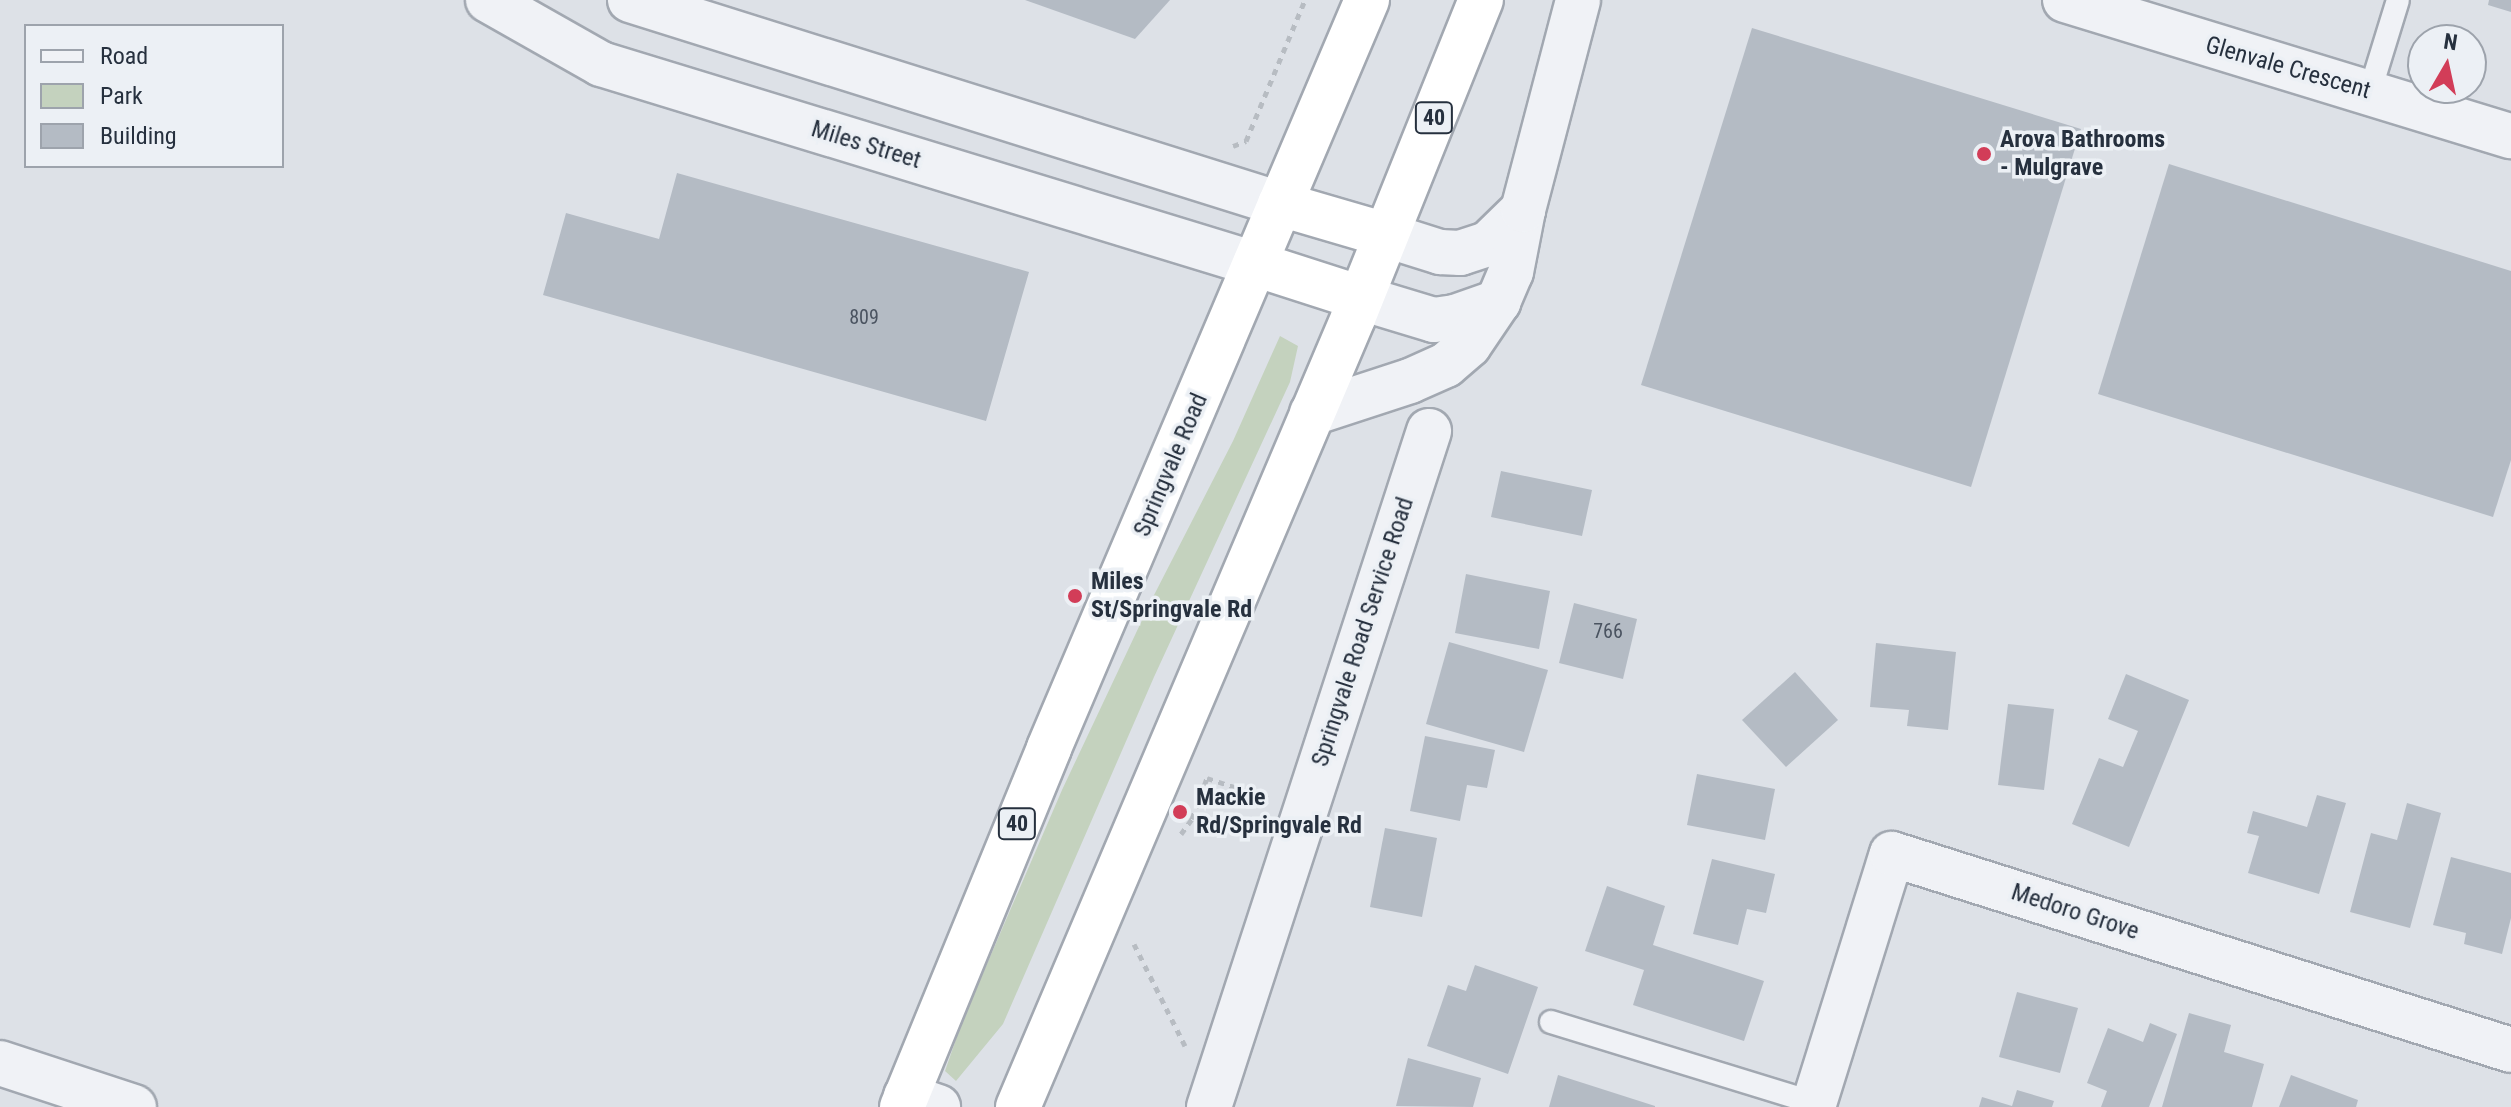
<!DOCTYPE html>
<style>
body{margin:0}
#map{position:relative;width:2511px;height:1107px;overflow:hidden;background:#dde1e7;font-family:"Roboto Condensed",sans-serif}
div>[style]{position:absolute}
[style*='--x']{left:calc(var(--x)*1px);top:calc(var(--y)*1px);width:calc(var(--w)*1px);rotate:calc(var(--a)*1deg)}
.green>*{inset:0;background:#c4d2be}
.building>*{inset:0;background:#b4bbc4}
.path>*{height:5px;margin-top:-2.5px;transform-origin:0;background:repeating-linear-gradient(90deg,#b7bcc2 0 6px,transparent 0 12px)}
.roads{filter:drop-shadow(2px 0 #a2a8b1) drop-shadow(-2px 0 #a2a8b1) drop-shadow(0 2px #a2a8b1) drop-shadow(0 -2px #a2a8b1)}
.lane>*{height:22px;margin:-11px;padding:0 11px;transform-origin:11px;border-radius:11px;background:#f0f2f6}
.street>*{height:44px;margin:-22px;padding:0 22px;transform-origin:22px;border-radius:22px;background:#f0f2f6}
.highway>*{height:44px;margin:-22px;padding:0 22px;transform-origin:22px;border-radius:22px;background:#fff}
.dots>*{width:22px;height:22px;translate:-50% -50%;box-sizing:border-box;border:4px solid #ecf0f5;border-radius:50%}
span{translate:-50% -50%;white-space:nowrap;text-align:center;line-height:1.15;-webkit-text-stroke:7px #ecf0f5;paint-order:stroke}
.number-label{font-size:20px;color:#4a5360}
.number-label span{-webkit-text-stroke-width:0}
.shield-label span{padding:2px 6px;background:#ecf0f5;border:2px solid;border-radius:6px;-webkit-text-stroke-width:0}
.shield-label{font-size:22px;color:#26303e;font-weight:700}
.street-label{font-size:24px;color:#26303e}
.poi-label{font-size:24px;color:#26303e;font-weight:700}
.left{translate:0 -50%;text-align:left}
.legend{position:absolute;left:24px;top:24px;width:260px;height:144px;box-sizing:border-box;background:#ecf0f5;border:2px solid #9da3ac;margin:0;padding:10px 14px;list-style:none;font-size:24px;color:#26303e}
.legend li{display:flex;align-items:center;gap:16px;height:40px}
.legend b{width:40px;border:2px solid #9da3ac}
.north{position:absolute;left:2407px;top:24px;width:80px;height:80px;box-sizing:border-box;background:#ecf0f5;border:2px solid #9da3ac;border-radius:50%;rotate:9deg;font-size:22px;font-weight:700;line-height:32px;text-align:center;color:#26303e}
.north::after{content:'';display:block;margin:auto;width:28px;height:36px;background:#d23d58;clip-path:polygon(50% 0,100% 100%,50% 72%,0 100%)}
</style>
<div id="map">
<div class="green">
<div style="clip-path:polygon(1280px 336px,1298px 346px,1290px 382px,1154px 677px,1003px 1024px,956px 1081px,945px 1071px,962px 1022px,1062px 790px,1152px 599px,1233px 441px)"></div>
</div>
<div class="building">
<div style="clip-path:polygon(1025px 0,1170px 0,1135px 39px)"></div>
<div style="clip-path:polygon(2489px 0,2511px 0,2511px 12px,2488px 5px)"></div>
<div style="clip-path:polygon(1752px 28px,2081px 129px,1971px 487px,1641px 385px)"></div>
<div style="clip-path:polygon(2169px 164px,2511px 271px,2511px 460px,2493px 517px,2098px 394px)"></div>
<div style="clip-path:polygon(677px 173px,1029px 272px,986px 421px,543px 295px,566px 213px,659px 239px)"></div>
<div style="clip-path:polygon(1501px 471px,1592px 490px,1582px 536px,1491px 517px)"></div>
<div style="clip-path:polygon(1466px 574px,1550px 591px,1539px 649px,1455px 633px)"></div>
<div style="clip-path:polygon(1574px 603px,1637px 619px,1623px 679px,1559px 663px)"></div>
<div style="clip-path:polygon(1449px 642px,1548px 670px,1524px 752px,1426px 724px)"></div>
<div style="clip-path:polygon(1876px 643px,1956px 652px,1948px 730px,1907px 726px,1909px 710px,1870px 707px)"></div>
<div style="clip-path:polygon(1795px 672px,1838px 720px,1786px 767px,1742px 720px)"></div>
<div style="clip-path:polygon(2126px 674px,2189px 700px,2129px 847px,2072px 824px,2099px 758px,2123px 767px,2138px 731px,2108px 719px)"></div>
<div style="clip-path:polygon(2008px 704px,2054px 709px,2044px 790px,1998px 785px)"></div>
<div style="clip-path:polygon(1425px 736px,1495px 750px,1487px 788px,1467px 785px,1460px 821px,1410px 811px)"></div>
<div style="clip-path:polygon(1697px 774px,1775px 789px,1765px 840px,1687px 825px)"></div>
<div style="clip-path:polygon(2317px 795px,2346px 803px,2319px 894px,2248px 873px,2259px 836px,2247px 833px,2253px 811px,2307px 827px)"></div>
<div style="clip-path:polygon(2407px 803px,2441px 813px,2410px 928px,2350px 912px,2371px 833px,2397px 840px)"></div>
<div style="clip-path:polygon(1385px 828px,1437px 838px,1422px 917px,1370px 907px)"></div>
<div style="clip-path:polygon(2451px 857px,2511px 873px,2511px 918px,2502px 954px,2464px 944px,2466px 933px,2433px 925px)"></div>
<div style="clip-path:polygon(1712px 859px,1775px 874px,1766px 913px,1747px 909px,1738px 945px,1693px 934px)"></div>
<div style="clip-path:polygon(1607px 886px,1665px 906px,1653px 945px,1764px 981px,1744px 1041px,1633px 1005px,1644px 970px,1585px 951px)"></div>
<div style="clip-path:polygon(1475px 965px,1538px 987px,1508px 1074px,1427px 1046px,1448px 985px,1466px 991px)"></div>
<div style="clip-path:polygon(2017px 992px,2078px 1008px,2060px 1073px,1999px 1057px)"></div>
<div style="clip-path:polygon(2189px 1013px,2231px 1025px,2224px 1052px,2264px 1064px,2252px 1107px,2162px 1107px)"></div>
<div style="clip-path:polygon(2150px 1023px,2177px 1034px,2149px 1107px,2101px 1107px,2107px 1091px,2087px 1083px,2108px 1028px,2143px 1042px)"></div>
<div style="clip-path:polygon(1408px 1058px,1481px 1078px,1473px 1107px,1396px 1106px)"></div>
<div style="clip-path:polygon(1558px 1075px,1655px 1106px,1655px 1107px,1549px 1107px)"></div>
<div style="clip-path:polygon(2291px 1075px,2358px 1100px,2356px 1107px,2279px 1107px)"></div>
<div style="clip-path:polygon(2017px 1090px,2054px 1101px,2052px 1107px,1979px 1107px,1982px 1097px,2012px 1106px)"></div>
</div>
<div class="path">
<div style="--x:1233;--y:146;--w:14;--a:-21"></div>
<div style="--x:1246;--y:141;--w:153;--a:-67.3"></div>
<div style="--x:1181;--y:834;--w:19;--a:-54"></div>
<div style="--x:1192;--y:819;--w:44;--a:-69.9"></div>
<div style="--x:1207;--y:778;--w:64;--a:18.2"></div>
<div style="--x:1134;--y:944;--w:114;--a:63.4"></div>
</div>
<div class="roads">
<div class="lane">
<div style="--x:2370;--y:91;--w:95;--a:-72.9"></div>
<div style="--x:1551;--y:1022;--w:275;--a:17.1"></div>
</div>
<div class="street">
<div style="--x:488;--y:0;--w:130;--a:29.5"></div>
<div style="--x:601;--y:64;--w:684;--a:17"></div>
<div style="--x:630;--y:0;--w:681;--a:17.42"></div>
<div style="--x:2065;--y:0;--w:466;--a:17"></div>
<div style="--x:1386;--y:235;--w:57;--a:17.5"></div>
<div style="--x:1440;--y:252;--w:20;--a:3"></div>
<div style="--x:1460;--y:253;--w:29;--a:-18"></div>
<div style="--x:1488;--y:244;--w:49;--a:-44.2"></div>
<div style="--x:1361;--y:298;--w:76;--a:16.8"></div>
<div style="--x:1434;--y:320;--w:21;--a:-8"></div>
<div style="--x:1455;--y:317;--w:46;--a:-19.2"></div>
<div style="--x:1498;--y:302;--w:33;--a:-67"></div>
<div style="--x:1511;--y:272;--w:63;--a:-79"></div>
<div style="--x:1523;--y:210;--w:217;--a:-75.3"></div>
<div style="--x:1312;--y:413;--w:103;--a:-18.1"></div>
<div style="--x:1410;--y:381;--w:39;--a:-24"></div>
<div style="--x:1446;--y:365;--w:30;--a:-41"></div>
<div style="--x:1469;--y:345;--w:52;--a:-56"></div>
<div style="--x:0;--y:1063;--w:141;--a:18.2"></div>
<div style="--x:906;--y:1096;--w:34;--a:19"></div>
<div style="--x:1209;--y:1107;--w:711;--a:-71.97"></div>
<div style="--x:1813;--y:1107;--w:265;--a:-72.7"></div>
<div style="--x:1892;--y:854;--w:649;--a:17.57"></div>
</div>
<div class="highway">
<div style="--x:1280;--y:204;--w:110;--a:16.3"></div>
<div style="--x:1255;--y:264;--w:111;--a:17.8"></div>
<div style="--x:902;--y:1107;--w:388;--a:-67.7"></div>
<div style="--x:1049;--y:748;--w:813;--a:-66.97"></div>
<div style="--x:1018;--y:1107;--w:857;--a:-66.99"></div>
<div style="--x:1353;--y:318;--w:343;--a:-68.1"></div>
</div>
</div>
<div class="dots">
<div style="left:1984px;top:154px;background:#d23d58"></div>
<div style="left:1075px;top:596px;background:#d23d58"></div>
<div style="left:1180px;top:812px;background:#d23d58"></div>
</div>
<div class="number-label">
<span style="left:864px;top:317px">809</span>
<span style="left:1608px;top:631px">766</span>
</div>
<div class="shield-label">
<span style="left:1434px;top:118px">40</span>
<span style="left:1017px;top:824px">40</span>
</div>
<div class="street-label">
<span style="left:2288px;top:68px;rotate:16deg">Glenvale Crescent</span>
<span style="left:866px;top:145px;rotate:17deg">Miles Street</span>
<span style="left:1171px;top:465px;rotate:-67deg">Springvale Road</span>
<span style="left:1363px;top:632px;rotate:-72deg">Springvale Road Service Road</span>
<span style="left:2075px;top:912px;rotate:18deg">Medoro Grove</span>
</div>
<div class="poi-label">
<span class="left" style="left:2000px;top:154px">Arova Bathrooms<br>- Mulgrave</span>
<span class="left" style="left:1091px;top:596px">Miles<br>St/Springvale Rd</span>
<span class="left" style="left:1196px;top:812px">Mackie<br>Rd/Springvale Rd</span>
</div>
<ul class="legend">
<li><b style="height:10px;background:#f0f2f6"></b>Road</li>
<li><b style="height:22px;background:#c4d2be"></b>Park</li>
<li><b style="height:22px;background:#b4bbc4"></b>Building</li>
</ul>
<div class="north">N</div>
</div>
